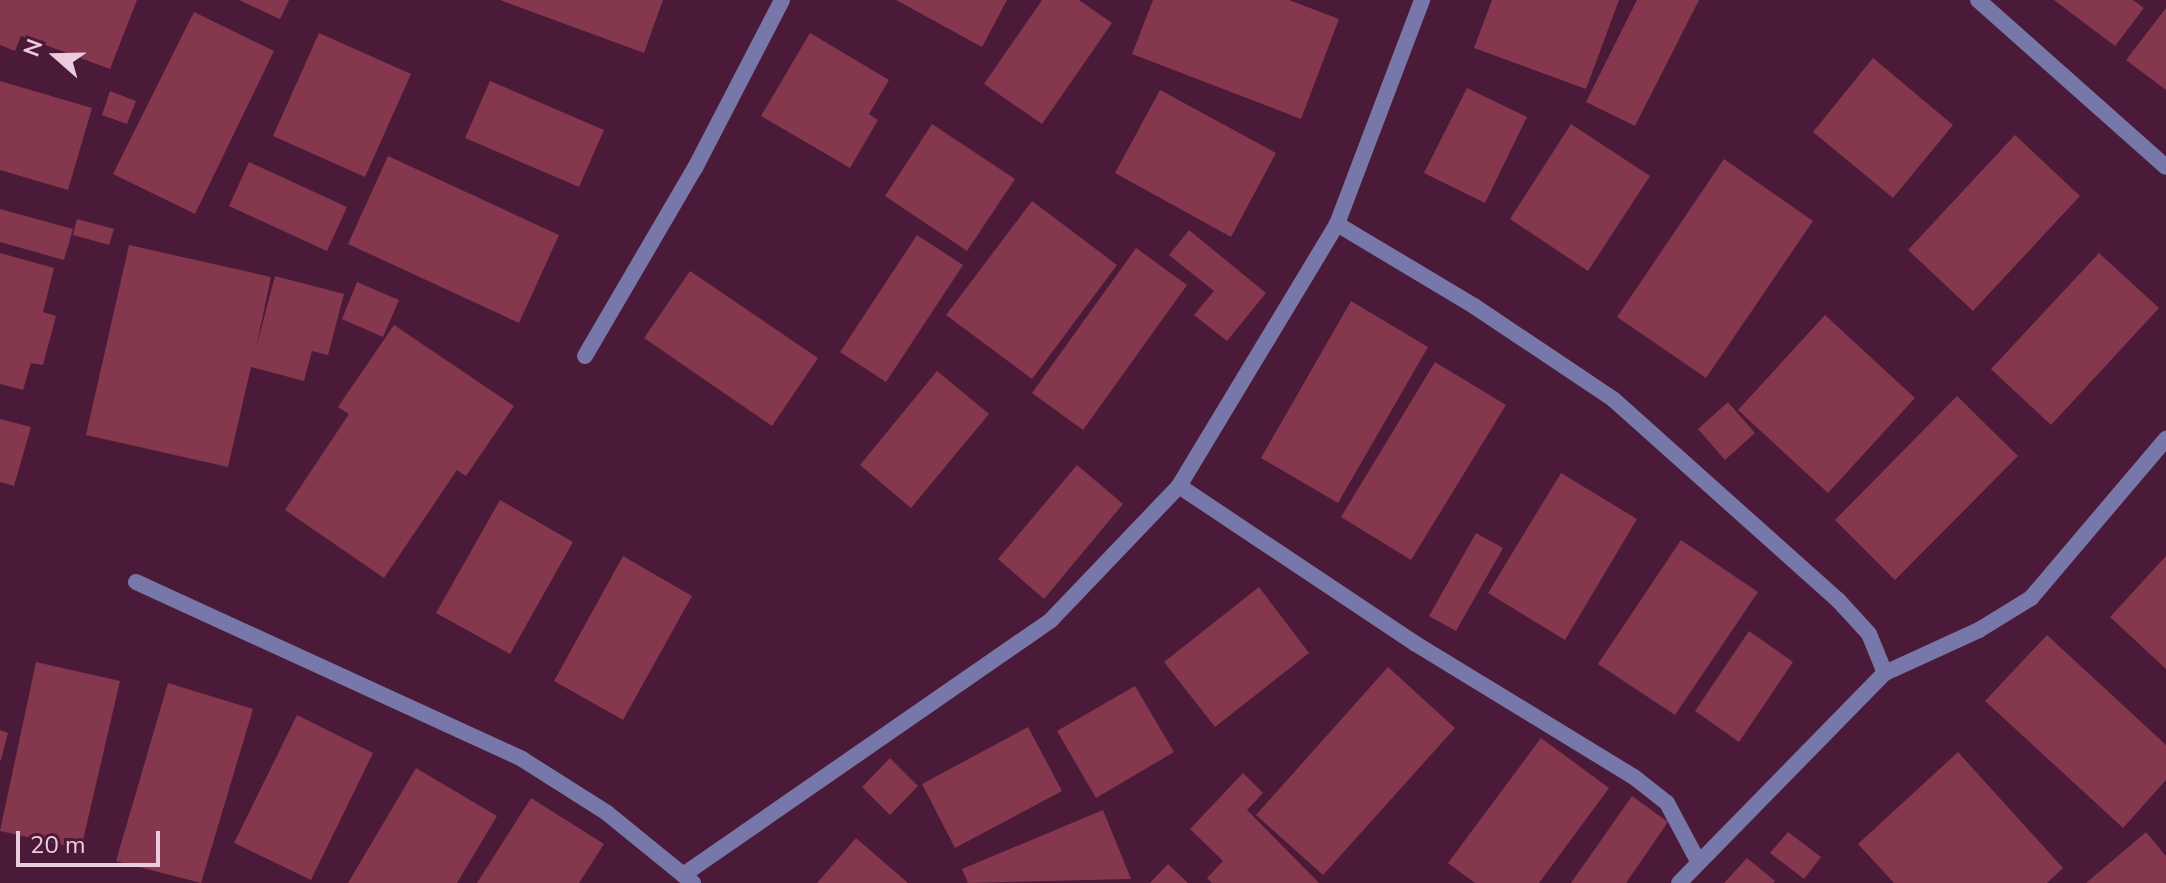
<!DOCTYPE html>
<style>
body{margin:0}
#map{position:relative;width:2166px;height:883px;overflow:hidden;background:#4a1a38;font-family:"Nunito Sans",sans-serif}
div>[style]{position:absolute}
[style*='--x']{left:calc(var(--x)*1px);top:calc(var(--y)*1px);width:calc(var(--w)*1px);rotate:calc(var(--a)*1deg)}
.building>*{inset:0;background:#84374d}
.street>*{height:16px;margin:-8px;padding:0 8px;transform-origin:8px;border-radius:8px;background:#7877a9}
span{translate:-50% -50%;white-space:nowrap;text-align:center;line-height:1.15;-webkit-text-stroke:6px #4a1a38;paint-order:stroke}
.north{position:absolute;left:16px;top:16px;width:80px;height:80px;-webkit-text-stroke:6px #4a1a38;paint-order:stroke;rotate:290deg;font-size:22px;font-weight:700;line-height:32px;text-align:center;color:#ebccdc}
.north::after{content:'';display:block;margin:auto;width:28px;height:36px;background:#ebccdc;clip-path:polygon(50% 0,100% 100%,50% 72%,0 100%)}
.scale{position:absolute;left:16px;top:831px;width:144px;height:36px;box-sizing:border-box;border:4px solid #ebccdc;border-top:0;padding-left:10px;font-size:24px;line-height:28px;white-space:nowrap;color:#ebccdc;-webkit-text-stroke:6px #4a1a38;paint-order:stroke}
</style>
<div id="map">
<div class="building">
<div style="clip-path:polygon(0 0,137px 0,110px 69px,21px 36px,15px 51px,0 45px)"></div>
<div style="clip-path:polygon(239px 0,289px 0,280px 19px)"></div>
<div style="clip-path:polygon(500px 0,663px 0,644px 53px)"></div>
<div style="clip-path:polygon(896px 0,1007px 0,982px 47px)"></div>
<div style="clip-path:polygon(1042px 0,1079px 0,1112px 23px,1042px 124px,984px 84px)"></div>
<div style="clip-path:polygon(1153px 0,1289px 0,1339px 19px,1301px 119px,1132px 54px)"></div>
<div style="clip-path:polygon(1492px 0,1619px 0,1586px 89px,1474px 48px)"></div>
<div style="clip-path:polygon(1637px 0,1699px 0,1635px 126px,1586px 102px)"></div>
<div style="clip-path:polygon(2054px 0,2133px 0,2144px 8px,2115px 46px)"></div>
<div style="clip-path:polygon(2166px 8px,2166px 90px,2126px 60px)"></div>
<div style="clip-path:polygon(194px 12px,274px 51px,195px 214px,113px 174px)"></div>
<div style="clip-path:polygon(319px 33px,411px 74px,365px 177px,273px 136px)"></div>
<div style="clip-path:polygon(810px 33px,889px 80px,869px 114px,878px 120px,850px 168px,761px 116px)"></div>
<div style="clip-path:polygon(1873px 58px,1953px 125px,1893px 198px,1813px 132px)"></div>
<div style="clip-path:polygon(0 81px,92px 108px,68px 190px,0 170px)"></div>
<div style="clip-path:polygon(490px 81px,604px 130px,579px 187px,465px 138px)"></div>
<div style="clip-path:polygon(1467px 88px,1527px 117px,1485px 203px,1424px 173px)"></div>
<div style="clip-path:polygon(1160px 90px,1276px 153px,1231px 237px,1115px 173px)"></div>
<div style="clip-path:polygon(110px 91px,136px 101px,127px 124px,102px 115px)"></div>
<div style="clip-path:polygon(932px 124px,1015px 179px,967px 251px,885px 196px)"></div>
<div style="clip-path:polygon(1571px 124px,1650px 176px,1588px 271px,1510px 219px)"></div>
<div style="clip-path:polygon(2015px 135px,2080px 196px,1973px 311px,1908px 250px)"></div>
<div style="clip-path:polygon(388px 156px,559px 235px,519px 323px,348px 244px)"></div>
<div style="clip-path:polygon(1724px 159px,1813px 221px,1706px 378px,1617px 317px)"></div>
<div style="clip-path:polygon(249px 162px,347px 207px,327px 251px,229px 206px)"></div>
<div style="clip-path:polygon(1032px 201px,1117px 265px,1032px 379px,946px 315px)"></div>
<div style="clip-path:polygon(0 209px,73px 229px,64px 260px,0 242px)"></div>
<div style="clip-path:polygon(77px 219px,114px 229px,109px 245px,73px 235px)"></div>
<div style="clip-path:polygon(1189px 230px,1266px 293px,1227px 341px,1194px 315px,1214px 291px,1169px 255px)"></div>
<div style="clip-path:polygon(917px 235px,963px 265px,886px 382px,840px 352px)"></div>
<div style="clip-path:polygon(129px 245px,271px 277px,256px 348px,275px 276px,344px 294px,328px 355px,312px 351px,304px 381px,251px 367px,228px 467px,86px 435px)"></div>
<div style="clip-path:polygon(1136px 248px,1187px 285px,1083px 430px,1032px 393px)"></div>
<div style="clip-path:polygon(0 253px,54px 268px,43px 312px,56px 316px,43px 365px,31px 363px,23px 390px,0 384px)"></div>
<div style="clip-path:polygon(2099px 253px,2159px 308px,2051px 425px,1991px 369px)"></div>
<div style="clip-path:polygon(690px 271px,818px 358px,772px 426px,644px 338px)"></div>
<div style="clip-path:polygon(357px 282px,399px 300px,383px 337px,342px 319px)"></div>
<div style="clip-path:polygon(1351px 301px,1428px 347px,1338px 503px,1261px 458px)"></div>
<div style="clip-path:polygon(1825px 315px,1915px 398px,1828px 493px,1738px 410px)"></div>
<div style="clip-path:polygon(394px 325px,514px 406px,466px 476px,457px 470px,384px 578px,285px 510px,349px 414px,338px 407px)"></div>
<div style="clip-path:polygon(1435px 362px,1506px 405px,1411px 560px,1341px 517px)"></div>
<div style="clip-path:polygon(937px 371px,989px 414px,911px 508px,860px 465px)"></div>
<div style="clip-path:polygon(1957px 396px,2018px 456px,1895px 580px,1835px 520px)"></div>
<div style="clip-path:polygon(1728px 402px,1755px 433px,1725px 460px,1698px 429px)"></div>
<div style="clip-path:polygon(0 419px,31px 427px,14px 486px,0 482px)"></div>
<div style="clip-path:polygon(1077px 465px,1123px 504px,1044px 599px,998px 559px)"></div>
<div style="clip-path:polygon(1561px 473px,1637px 519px,1565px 640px,1488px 593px)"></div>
<div style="clip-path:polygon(500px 500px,573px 542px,510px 654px,436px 613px)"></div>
<div style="clip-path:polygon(1476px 533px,1503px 548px,1456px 631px,1429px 616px)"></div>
<div style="clip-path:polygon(1681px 540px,1758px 592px,1675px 715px,1598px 664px)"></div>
<div style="clip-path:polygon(623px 556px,692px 596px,623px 720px,554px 681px)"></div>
<div style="clip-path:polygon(2166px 556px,2166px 669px,2110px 617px)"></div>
<div style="clip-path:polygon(1259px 587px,1309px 653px,1215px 727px,1164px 662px)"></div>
<div style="clip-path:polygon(1749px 631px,1793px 662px,1739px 742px,1695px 711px)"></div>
<div style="clip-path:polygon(2047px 635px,2166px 745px,2166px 780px,2123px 828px,1985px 701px)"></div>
<div style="clip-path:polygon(36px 662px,120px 681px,81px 849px,0 831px)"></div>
<div style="clip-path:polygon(1388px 667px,1455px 728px,1323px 875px,1256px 815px)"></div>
<div style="clip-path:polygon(168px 683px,253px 709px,201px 883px,116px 861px)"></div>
<div style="clip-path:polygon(1135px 686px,1174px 752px,1096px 798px,1057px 731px)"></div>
<div style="clip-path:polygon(297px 715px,373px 753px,311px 880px,234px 843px)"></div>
<div style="clip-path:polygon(1028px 727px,1062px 791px,955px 848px,922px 784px)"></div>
<div style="clip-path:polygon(0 730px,8px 733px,1px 760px,0 760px)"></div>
<div style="clip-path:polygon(1541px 738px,1609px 788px,1539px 883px,1475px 883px,1448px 863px)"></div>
<div style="clip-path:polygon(1958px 752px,2063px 868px,2047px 883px,1894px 883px,1858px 844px)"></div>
<div style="clip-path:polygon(890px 758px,918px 786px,890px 815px,862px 787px)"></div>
<div style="clip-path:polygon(416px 768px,497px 816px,457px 883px,348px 883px)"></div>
<div style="clip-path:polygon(1243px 773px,1263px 793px,1247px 810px,1319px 883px,1212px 883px,1207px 878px,1223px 861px,1190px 829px)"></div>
<div style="clip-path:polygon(1632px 796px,1668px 822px,1626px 883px,1571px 883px)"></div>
<div style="clip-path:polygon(531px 798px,604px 844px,579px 883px,477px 883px)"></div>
<div style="clip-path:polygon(1103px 810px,1131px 879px,968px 883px,962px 869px)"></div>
<div style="clip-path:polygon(1788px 832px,1821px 857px,1804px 879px,1770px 853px)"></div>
<div style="clip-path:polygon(2146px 832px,2166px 856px,2166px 883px,2086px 883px)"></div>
<div style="clip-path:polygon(856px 838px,908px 883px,817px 883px)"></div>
<div style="clip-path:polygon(1747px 858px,1775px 881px,1773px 883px,1724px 883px)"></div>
<div style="clip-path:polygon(1168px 864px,1188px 883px,1150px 883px)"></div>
</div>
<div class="street">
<div style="--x:1978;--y:0;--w:251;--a:41.6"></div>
<div style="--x:1337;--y:224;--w:160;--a:30.9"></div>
<div style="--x:1474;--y:306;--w:167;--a:33.8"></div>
<div style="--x:1613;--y:399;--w:302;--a:41.8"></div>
<div style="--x:1838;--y:600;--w:46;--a:47.6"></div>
<div style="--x:1869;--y:634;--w:42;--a:67.7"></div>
<div style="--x:585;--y:356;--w:218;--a:-59.7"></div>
<div style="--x:695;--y:168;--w:189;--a:-62.6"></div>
<div style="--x:1179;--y:486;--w:285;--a:33.7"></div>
<div style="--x:1416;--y:644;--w:255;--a:31.4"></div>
<div style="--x:1634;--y:777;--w:42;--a:38.2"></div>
<div style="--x:1667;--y:803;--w:66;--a:61.9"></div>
<div style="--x:136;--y:582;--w:425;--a:24.6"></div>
<div style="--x:522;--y:759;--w:101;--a:32.4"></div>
<div style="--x:607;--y:813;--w:111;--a:39.1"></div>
<div style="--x:683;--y:875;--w:448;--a:-34.7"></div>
<div style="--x:1051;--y:620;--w:185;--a:-46.3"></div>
<div style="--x:1179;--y:486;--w:306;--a:-58.9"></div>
<div style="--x:1337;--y:224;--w:240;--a:-69.2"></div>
<div style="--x:1679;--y:883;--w:294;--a:-45.6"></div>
<div style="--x:1885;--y:673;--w:103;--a:-24.6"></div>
<div style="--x:1979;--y:630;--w:61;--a:-31.6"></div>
<div style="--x:2031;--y:598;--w:209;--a:-49.7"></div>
</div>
<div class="north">N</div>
<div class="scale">20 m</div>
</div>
